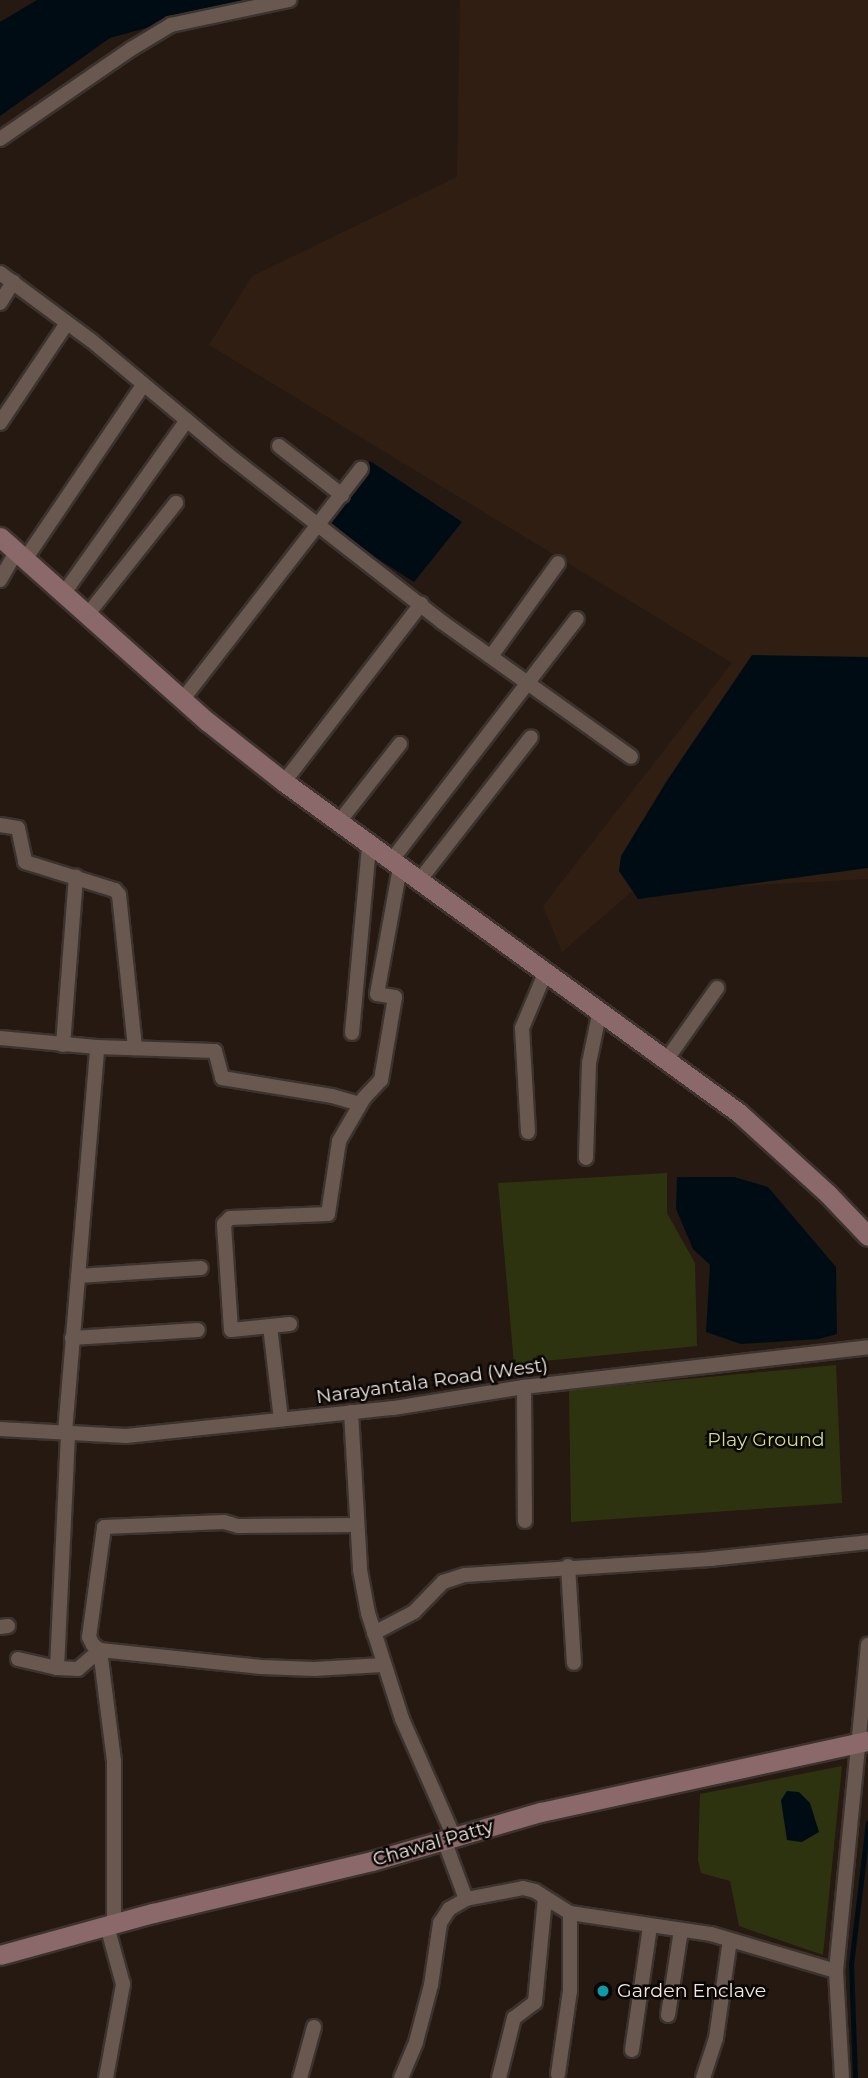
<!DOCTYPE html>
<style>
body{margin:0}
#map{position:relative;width:868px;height:2078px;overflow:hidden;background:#251912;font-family:Montserrat,sans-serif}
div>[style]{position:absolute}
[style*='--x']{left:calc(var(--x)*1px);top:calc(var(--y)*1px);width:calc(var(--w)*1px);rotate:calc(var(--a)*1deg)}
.built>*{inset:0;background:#301e13}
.green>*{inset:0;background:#2e330f}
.water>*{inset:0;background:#000c14}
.stream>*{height:4.5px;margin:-2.25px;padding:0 2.25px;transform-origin:2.25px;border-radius:2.25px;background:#000c14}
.roads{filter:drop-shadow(2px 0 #3c322e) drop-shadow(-2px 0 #3c322e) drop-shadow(0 2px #3c322e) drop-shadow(0 -2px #3c322e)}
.street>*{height:14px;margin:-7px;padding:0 7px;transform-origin:7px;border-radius:7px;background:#685850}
.secondary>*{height:19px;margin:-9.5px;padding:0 9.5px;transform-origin:9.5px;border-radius:9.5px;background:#8b6869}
.dots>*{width:19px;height:19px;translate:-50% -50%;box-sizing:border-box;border:4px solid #0a0604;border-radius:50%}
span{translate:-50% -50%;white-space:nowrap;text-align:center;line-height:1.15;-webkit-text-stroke:5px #0a0604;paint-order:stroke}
.street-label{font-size:19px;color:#f2e9e4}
.park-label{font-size:19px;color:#cfdd88}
.poi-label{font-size:19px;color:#f2e9e4}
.left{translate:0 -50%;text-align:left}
</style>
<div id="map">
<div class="built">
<div style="clip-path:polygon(460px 0,868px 0,868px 879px,631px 892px,562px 952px,543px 906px,732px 663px,209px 345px,252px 276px,457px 177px)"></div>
</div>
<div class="green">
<div style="clip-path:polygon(667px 1173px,667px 1213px,695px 1263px,697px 1346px,514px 1364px,498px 1183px)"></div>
<div style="clip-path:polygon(836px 1365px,842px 1503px,571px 1522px,569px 1390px)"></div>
<div style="clip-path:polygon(842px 1766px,823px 1955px,739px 1926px,730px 1881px,701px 1873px,698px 1860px,700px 1794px)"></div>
</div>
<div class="water">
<div style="clip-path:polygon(37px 0,247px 0,110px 38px,0 116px,0 22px)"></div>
<div style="clip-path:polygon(370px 461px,462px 522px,414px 582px,323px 524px)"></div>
<div style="clip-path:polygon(752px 655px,868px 657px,868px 868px,638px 899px,619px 871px,621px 856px,668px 779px)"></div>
<div style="clip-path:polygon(677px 1177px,734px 1177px,768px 1187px,836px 1267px,837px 1334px,819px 1339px,741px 1344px,706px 1332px,710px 1265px,693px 1249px,676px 1209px)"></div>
<div style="clip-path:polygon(787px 1791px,799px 1792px,810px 1803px,819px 1832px,802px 1842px,787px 1840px,781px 1800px)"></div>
</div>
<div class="stream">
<div style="--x:855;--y:2078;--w:113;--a:-92"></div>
<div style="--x:851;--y:1965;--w:143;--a:-83.2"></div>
</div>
<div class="roads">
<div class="street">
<div style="--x:0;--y:139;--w:159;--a:-34.5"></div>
<div style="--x:131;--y:49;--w:47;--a:-31"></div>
<div style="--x:171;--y:25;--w:121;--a:-12"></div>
<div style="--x:0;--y:273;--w:114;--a:36.5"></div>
<div style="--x:92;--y:341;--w:176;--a:39.9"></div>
<div style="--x:227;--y:454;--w:273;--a:38"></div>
<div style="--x:442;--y:622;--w:232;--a:35.5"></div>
<div style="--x:0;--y:303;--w:25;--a:-58"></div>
<div style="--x:0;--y:423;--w:120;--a:-56.2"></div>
<div style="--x:279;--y:446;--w:80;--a:37.9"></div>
<div style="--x:26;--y:558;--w:209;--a:-55.9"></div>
<div style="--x:0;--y:580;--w:34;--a:-60"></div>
<div style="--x:64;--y:593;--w:212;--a:-54.6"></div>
<div style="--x:88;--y:614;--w:142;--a:-51.6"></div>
<div style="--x:492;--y:655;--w:113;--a:-54.3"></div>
<div style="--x:183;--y:699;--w:291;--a:-52.3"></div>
<div style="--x:284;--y:782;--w:225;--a:-52.4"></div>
<div style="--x:339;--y:822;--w:99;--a:-52"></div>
<div style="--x:0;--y:825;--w:18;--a:9"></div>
<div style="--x:18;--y:828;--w:35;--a:78"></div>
<div style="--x:25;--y:862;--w:94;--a:17.3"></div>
<div style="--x:115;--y:890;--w:6;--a:51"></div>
<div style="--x:119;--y:895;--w:154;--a:84"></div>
<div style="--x:391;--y:861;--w:305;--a:-52.5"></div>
<div style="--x:419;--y:881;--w:182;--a:-52.1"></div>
<div style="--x:352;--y:1033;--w:189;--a:-84.8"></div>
<div style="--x:0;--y:1038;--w:97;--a:5.3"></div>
<div style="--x:97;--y:1047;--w:118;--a:1.9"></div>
<div style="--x:215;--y:1051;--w:28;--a:75"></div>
<div style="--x:222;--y:1078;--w:111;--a:9.3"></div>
<div style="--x:332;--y:1096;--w:29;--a:16"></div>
<div style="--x:63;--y:1045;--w:169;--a:-85.6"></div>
<div style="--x:667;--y:1059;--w:87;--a:-54.8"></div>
<div style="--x:528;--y:1132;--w:104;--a:-93.3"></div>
<div style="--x:522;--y:1028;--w:62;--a:-67.2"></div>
<div style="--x:586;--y:1158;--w:95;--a:-88.2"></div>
<div style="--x:589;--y:1063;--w:54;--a:-78.3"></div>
<div style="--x:78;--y:1276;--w:123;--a:-3.7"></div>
<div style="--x:290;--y:1324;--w:59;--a:174.2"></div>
<div style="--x:231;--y:1330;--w:106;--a:-93.8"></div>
<div style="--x:224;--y:1224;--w:8;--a:-45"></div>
<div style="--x:230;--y:1218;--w:98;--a:-2.3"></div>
<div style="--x:328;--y:1214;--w:74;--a:-81.4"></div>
<div style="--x:339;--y:1141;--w:50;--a:-59.8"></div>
<div style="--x:364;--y:1098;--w:25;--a:-47"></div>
<div style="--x:381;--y:1080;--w:84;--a:-80.4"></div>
<div style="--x:395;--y:997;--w:18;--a:-171"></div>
<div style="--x:377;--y:994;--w:129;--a:-79.7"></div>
<div style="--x:270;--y:1326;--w:94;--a:83.3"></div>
<div style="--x:72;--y:1338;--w:126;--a:-3.6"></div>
<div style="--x:524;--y:1387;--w:134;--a:89.6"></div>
<div style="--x:351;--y:1412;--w:158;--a:86.7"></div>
<div style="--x:360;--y:1570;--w:44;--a:79.5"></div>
<div style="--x:368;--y:1613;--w:111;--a:72.2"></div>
<div style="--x:402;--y:1719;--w:129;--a:66.2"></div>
<div style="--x:0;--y:1429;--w:126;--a:3.2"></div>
<div style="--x:126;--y:1436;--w:269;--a:-6"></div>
<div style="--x:394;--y:1408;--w:132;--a:-9.2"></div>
<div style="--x:524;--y:1387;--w:346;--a:-6.6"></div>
<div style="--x:65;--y:1432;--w:386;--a:-85.2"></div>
<div style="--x:568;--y:1566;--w:97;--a:86.5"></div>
<div style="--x:0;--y:1627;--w:8;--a:-7"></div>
<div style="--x:374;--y:1633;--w:45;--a:-27.7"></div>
<div style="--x:414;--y:1612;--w:42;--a:-46"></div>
<div style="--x:443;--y:1582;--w:23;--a:-18"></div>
<div style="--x:465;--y:1575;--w:246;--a:-3.7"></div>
<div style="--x:710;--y:1559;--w:159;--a:-6.1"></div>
<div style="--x:18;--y:1659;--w:40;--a:13"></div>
<div style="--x:57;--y:1668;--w:21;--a:3"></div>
<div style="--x:78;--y:1669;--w:29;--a:-41"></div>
<div style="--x:100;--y:1650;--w:9;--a:-144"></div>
<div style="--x:93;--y:1645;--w:9;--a:-117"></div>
<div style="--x:89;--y:1637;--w:111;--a:-82.2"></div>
<div style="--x:104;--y:1527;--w:120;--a:-2.4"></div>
<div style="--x:224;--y:1522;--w:15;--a:16"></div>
<div style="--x:238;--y:1526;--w:119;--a:-0.5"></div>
<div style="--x:57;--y:1668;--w:235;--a:-87.3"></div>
<div style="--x:444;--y:1840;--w:63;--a:69.6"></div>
<div style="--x:114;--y:1924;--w:163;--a:-90"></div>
<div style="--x:114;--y:1761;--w:112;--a:-97.2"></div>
<div style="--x:100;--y:1650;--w:162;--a:6"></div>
<div style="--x:261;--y:1667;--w:53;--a:2.2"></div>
<div style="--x:314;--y:1669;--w:69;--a:-3.3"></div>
<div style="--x:668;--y:2015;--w:86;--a:-81.3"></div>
<div style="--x:632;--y:2050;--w:125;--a:-81.7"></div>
<div style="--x:558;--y:2074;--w:84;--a:-81.8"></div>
<div style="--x:570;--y:1991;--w:78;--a:-90"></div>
<div style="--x:106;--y:2078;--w:96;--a:-79.7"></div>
<div style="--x:123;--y:1984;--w:60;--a:-105.4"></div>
<div style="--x:300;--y:2078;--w:53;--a:-74.6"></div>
<div style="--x:401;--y:2078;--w:39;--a:-67"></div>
<div style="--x:416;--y:2042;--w:59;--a:-75.3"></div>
<div style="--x:431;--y:1985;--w:63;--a:-81.7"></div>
<div style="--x:440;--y:1923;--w:17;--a:-57"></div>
<div style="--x:449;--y:1909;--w:20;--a:-30"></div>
<div style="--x:466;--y:1899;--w:58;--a:-10.9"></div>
<div style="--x:523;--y:1888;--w:12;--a:14"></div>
<div style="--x:535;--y:1891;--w:41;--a:32.2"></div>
<div style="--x:570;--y:1913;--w:143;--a:8.5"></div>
<div style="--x:711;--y:1934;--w:130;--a:16.5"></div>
<div style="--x:499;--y:2078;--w:62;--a:-76"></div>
<div style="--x:514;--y:2018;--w:26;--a:-37"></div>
<div style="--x:535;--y:2002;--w:104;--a:-84.5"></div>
<div style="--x:703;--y:2078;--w:42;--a:-72"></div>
<div style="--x:716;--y:2038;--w:99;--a:-81.9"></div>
<div style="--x:842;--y:2078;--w:107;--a:-93.2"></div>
<div style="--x:836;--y:1971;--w:328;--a:-84.4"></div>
</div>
<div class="secondary">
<div style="--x:0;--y:537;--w:278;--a:41.7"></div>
<div style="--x:208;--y:722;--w:97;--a:38.3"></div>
<div style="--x:284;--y:782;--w:563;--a:36.03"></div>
<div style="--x:739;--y:1113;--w:120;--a:42.3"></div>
<div style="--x:828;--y:1194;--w:58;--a:46.4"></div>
<div style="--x:0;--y:1955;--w:159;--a:-15.4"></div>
<div style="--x:153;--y:1913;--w:225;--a:-13.4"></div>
<div style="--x:372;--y:1861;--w:176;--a:-16.2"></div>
<div style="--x:541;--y:1812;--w:335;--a:-12.3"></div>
</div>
</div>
<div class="dots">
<div style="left:603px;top:1991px;background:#0f9aa8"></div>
</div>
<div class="street-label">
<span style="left:432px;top:1381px;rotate:-8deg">Narayantala Road (West)</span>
<span style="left:433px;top:1843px;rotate:-16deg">Chawal Patty</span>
</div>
<div class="park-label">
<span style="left:766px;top:1440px">Play Ground</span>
</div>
<div class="poi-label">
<span class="left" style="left:617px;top:1991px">Garden Enclave</span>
</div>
</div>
